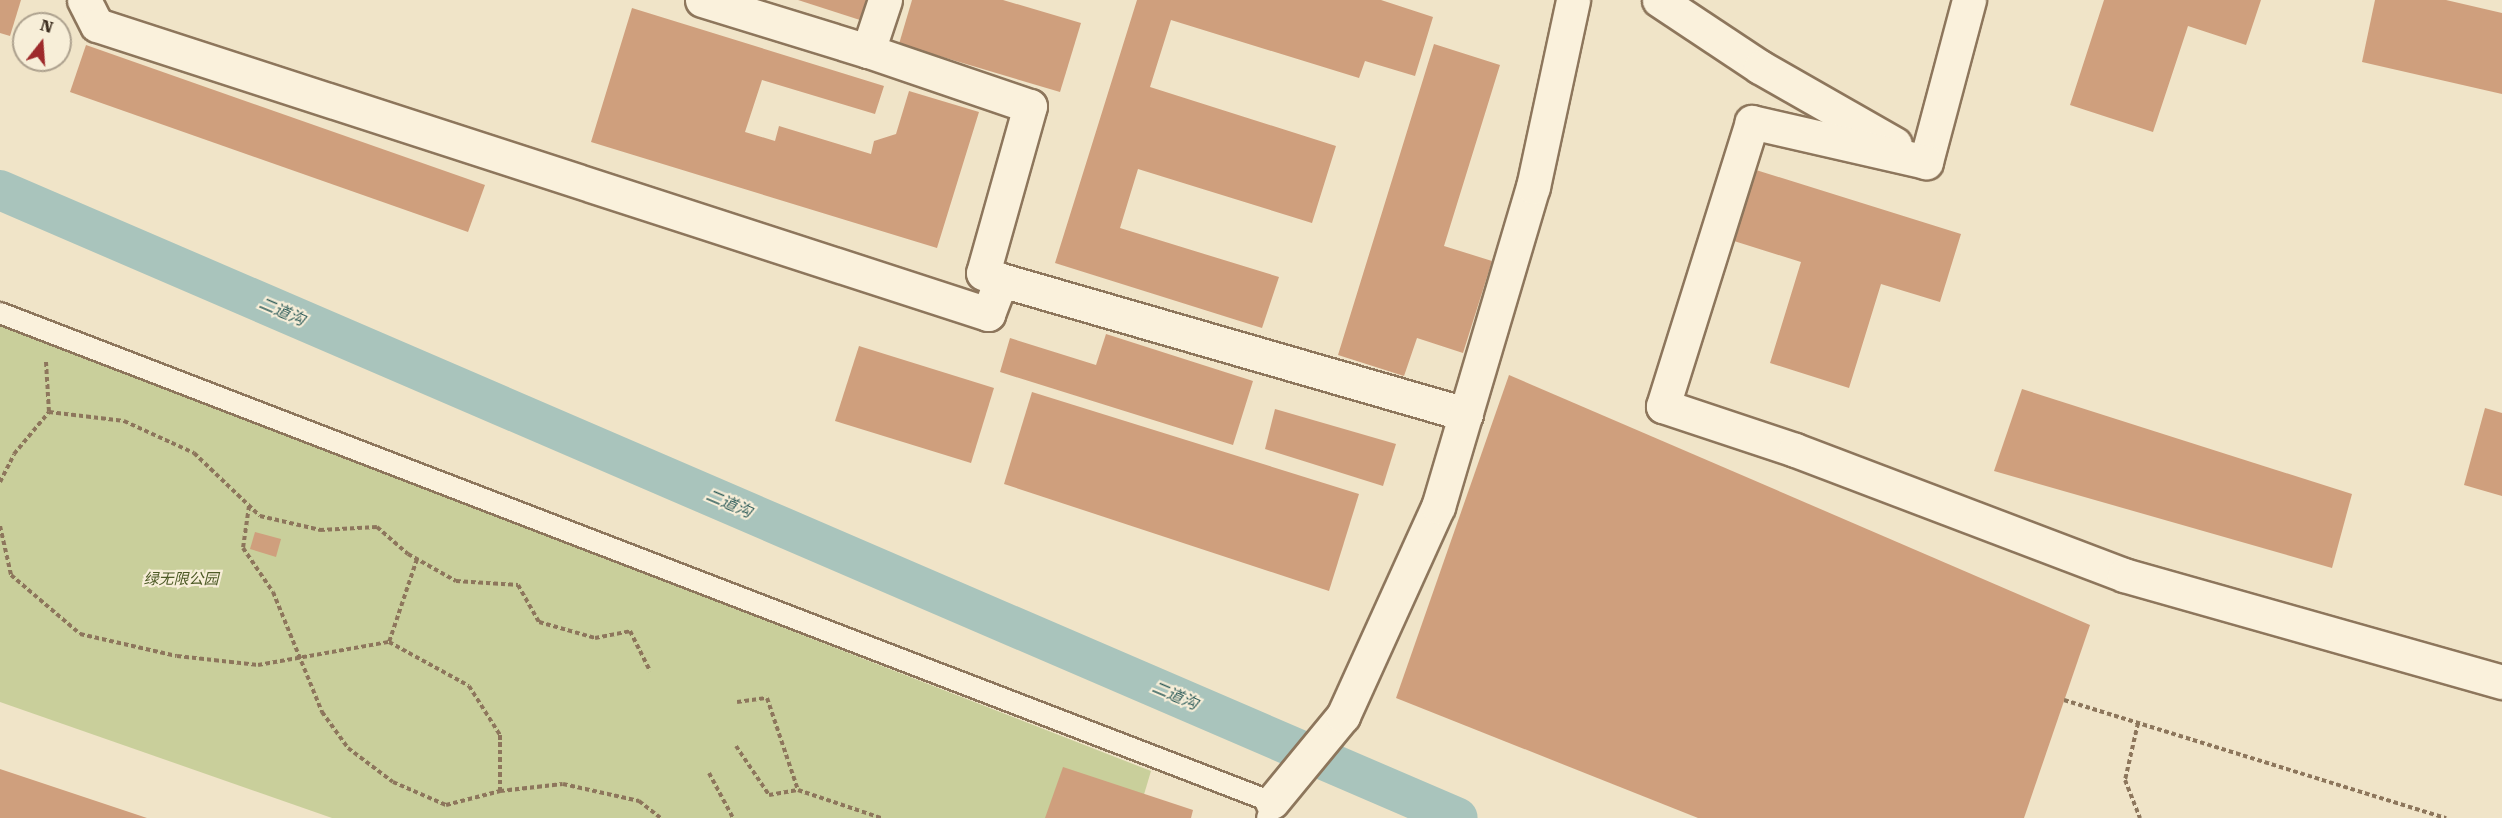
<!DOCTYPE html>
<meta charset="utf-8">
<style>
body{margin:0}
#map{position:relative;width:2502px;height:818px;overflow:hidden;background:#f0e4c8;font-family:"Roboto Serif","Noto Sans SC",serif}
div>[style]{position:absolute}
[style*='--x']{left:calc(var(--x)*1px);top:calc(var(--y)*1px);width:calc(var(--w)*1px);rotate:calc(var(--a)*1deg)}
.green>*{inset:0;background:#c9cf9b}
.canal>*{height:40px;margin:-20px;padding:0 20px;transform-origin:20px;border-radius:20px;background:#a9c4bc}
.building>*{inset:0;background:#cf9f7d}
.path>*{height:4px;margin-top:-2px;transform-origin:0;background:repeating-linear-gradient(90deg,#8d765c 0 4.5px,transparent 0 7.5px)}
.roads{filter:drop-shadow(2px 0 #8d765c) drop-shadow(-2px 0 #8d765c) drop-shadow(0 2px #8d765c) drop-shadow(0 -2px #8d765c)}
.service>*{height:20px;margin:-10px;padding:0 10px;transform-origin:10px;border-radius:10px;background:#faf1dc}
.minor>*{height:33px;margin:-16.5px;padding:0 16.5px;transform-origin:16.5px;border-radius:16.5px;background:#faf1dc}
span{translate:-50% -50%;white-space:nowrap;text-align:center;line-height:1.15;-webkit-text-stroke:4.5px #f7eed8;paint-order:stroke}
.park-label{font-size:15px;color:#4d5a26;font-style:italic}
.water-label{font-size:16px;color:#2f5d5a;font-style:italic}
.north{position:absolute;left:12px;top:12px;width:60px;height:60px;box-sizing:border-box;background:#f7eed8;border:2px solid #ada18e;border-radius:50%;rotate:17deg;font-size:16px;font-weight:700;line-height:24px;text-align:center;color:#3d2e20}
.north::after{content:'';display:block;margin:auto;width:21px;height:27px;background:#9e2a2b;clip-path:polygon(50% 0,100% 100%,50% 72%,0 100%)}
</style>
<div id="map">
<div class="green">
<div style="clip-path:polygon(0 322px,1151px 771px,1137px 818px,332px 818px,0 702px)"></div>
</div>
<div class="canal">
<div style="--x:0;--y:190;--w:1587;--a:23.3"></div>
</div>
<div class="building">
<div style="clip-path:polygon(0 0,21px 0,10px 36px,0 33px)"></div>
<div style="clip-path:polygon(798px 0,866px 0,860px 20px)"></div>
<div style="clip-path:polygon(912px 0,1003px 0,1081px 23px,1060px 92px,899px 44px)"></div>
<div style="clip-path:polygon(1137px 0,1381px 0,1433px 17px,1415px 76px,1365px 61px,1359px 78px,1171px 20px,1150px 87px,1336px 146px,1312px 223px,1138px 169px,1120px 228px,1279px 277px,1262px 328px,1055px 263px)"></div>
<div style="clip-path:polygon(2104px 0,2261px 0,2246px 45px,2188px 26px,2153px 132px,2070px 105px)"></div>
<div style="clip-path:polygon(2375px 0,2446px 0,2502px 13px,2502px 94px,2362px 62px)"></div>
<div style="clip-path:polygon(632px 8px,884px 86px,875px 114px,762px 80px,745px 132px,775px 141px,779px 126px,871px 154px,874px 141px,896px 134px,909px 91px,979px 112px,937px 248px,591px 142px)"></div>
<div style="clip-path:polygon(1434px 44px,1500px 65px,1444px 246px,1492px 261px,1463px 353px,1417px 338px,1404px 376px,1338px 355px)"></div>
<div style="clip-path:polygon(86px 45px,485px 185px,468px 232px,70px 92px)"></div>
<div style="clip-path:polygon(1756px 170px,1961px 234px,1940px 302px,1881px 284px,1849px 388px,1770px 363px,1801px 262px,1734px 241px)"></div>
<div style="clip-path:polygon(1106px 334px,1253px 381px,1233px 445px,1000px 372px,1010px 338px,1096px 365px)"></div>
<div style="clip-path:polygon(859px 346px,994px 388px,971px 463px,835px 421px)"></div>
<div style="clip-path:polygon(1509px 375px,2090px 625px,2024px 818px,1698px 818px,1396px 698px)"></div>
<div style="clip-path:polygon(2022px 389px,2352px 494px,2332px 568px,1994px 471px)"></div>
<div style="clip-path:polygon(1032px 392px,1359px 494px,1329px 591px,1004px 484px)"></div>
<div style="clip-path:polygon(2485px 408px,2502px 413px,2502px 496px,2464px 485px)"></div>
<div style="clip-path:polygon(1275px 409px,1396px 444px,1383px 486px,1265px 449px)"></div>
<div style="clip-path:polygon(255px 532px,281px 539px,276px 557px,250px 549px)"></div>
<div style="clip-path:polygon(1063px 767px,1193px 810px,1191px 818px,1045px 818px)"></div>
<div style="clip-path:polygon(0 769px,147px 818px,0 818px)"></div>
</div>
<div class="path">
<div style="--x:46;--y:362;--w:50;--a:86.6"></div>
<div style="--x:0;--y:482;--w:31;--a:-63"></div>
<div style="--x:14;--y:454;--w:55;--a:-50.2"></div>
<div style="--x:49;--y:412;--w:76;--a:6.8"></div>
<div style="--x:124;--y:421;--w:77;--a:24.6"></div>
<div style="--x:194;--y:453;--w:91;--a:43.7"></div>
<div style="--x:260;--y:516;--w:62;--a:13.1"></div>
<div style="--x:320;--y:530;--w:57;--a:-3"></div>
<div style="--x:377;--y:527;--w:41;--a:41.1"></div>
<div style="--x:408;--y:554;--w:55;--a:29.4"></div>
<div style="--x:456;--y:581;--w:62;--a:3.7"></div>
<div style="--x:518;--y:585;--w:43;--a:60.4"></div>
<div style="--x:539;--y:622;--w:58;--a:15.9"></div>
<div style="--x:595;--y:638;--w:36;--a:-11"></div>
<div style="--x:630;--y:631;--w:45;--a:63.4"></div>
<div style="--x:249;--y:506;--w:42;--a:98.1"></div>
<div style="--x:243;--y:548;--w:53;--a:55.7"></div>
<div style="--x:273;--y:592;--w:130;--a:67.8"></div>
<div style="--x:322;--y:712;--w:44;--a:54.2"></div>
<div style="--x:348;--y:748;--w:56;--a:37.1"></div>
<div style="--x:393;--y:782;--w:58;--a:23.5"></div>
<div style="--x:446;--y:805;--w:56;--a:-14.5"></div>
<div style="--x:0;--y:526;--w:50;--a:77.3"></div>
<div style="--x:11;--y:575;--w:91;--a:40.5"></div>
<div style="--x:80;--y:634;--w:99;--a:12.8"></div>
<div style="--x:177;--y:656;--w:81;--a:6.3"></div>
<div style="--x:258;--y:665;--w:133;--a:-10"></div>
<div style="--x:417;--y:559;--w:88;--a:108.6"></div>
<div style="--x:389;--y:642;--w:91;--a:28.8"></div>
<div style="--x:469;--y:686;--w:58;--a:57.7"></div>
<div style="--x:500;--y:735;--w:56;--a:90"></div>
<div style="--x:500;--y:791;--w:63;--a:-6.3"></div>
<div style="--x:563;--y:784;--w:78;--a:12.6"></div>
<div style="--x:639;--y:801;--w:28;--a:38"></div>
<div style="--x:2064;--y:700;--w:400;--a:17.2"></div>
<div style="--x:737;--y:702;--w:30;--a:-8"></div>
<div style="--x:767;--y:698;--w:97;--a:71.4"></div>
<div style="--x:2138;--y:723;--w:58;--a:102.8"></div>
<div style="--x:2125;--y:780;--w:41;--a:68.5"></div>
<div style="--x:736;--y:746;--w:59;--a:56"></div>
<div style="--x:769;--y:795;--w:29;--a:-10"></div>
<div style="--x:798;--y:790;--w:88;--a:18.6"></div>
<div style="--x:709;--y:773;--w:51;--a:61.9"></div>
</div>
<div class="roads">
<div class="service">
<div style="--x:0;--y:313;--w:1363;--a:21.03"></div>
<div style="--x:1272;--y:802;--w:17;--a:107"></div>
</div>
<div class="minor">
<div style="--x:84;--y:0;--w:28;--a:63"></div>
<div style="--x:97;--y:25;--w:937;--a:17.97"></div>
<div style="--x:988;--y:314;--w:36;--a:-69"></div>
<div style="--x:1001;--y:280;--w:484;--a:16.1"></div>
<div style="--x:702;--y:0;--w:174;--a:17.1"></div>
<div style="--x:868;--y:51;--w:54;--a:-71.6"></div>
<div style="--x:1659;--y:0;--w:121;--a:33.6"></div>
<div style="--x:1760;--y:67;--w:155;--a:29.7"></div>
<div style="--x:1969;--y:0;--w:168;--a:104.9"></div>
<div style="--x:1926;--y:162;--w:179;--a:-167.1"></div>
<div style="--x:1752;--y:122;--w:298;--a:107.4"></div>
<div style="--x:1663;--y:406;--w:139;--a:18.4"></div>
<div style="--x:1795;--y:450;--w:352;--a:20.8"></div>
<div style="--x:2124;--y:575;--w:393;--a:15.8"></div>
<div style="--x:868;--y:51;--w:171;--a:18.8"></div>
<div style="--x:1030;--y:106;--w:173;--a:105.7"></div>
<div style="--x:983;--y:273;--w:19;--a:21"></div>
<div style="--x:1272;--y:802;--w:112;--a:-50.5"></div>
<div style="--x:1343;--y:716;--w:230;--a:-65.6"></div>
<div style="--x:1438;--y:507;--w:334;--a:-73.5"></div>
<div style="--x:1533;--y:187;--w:191;--a:-77.9"></div>
</div>
</div>
<div class="park-label">
<span style="left:181px;top:580px">绿无限公园</span>
</div>
<div class="water-label">
<span style="left:282px;top:312px;rotate:23deg">二道沟</span>
<span style="left:729px;top:504px;rotate:23deg">二道沟</span>
<span style="left:1175px;top:696px;rotate:23deg">二道沟</span>
</div>
<div class="north">N</div>
</div>
